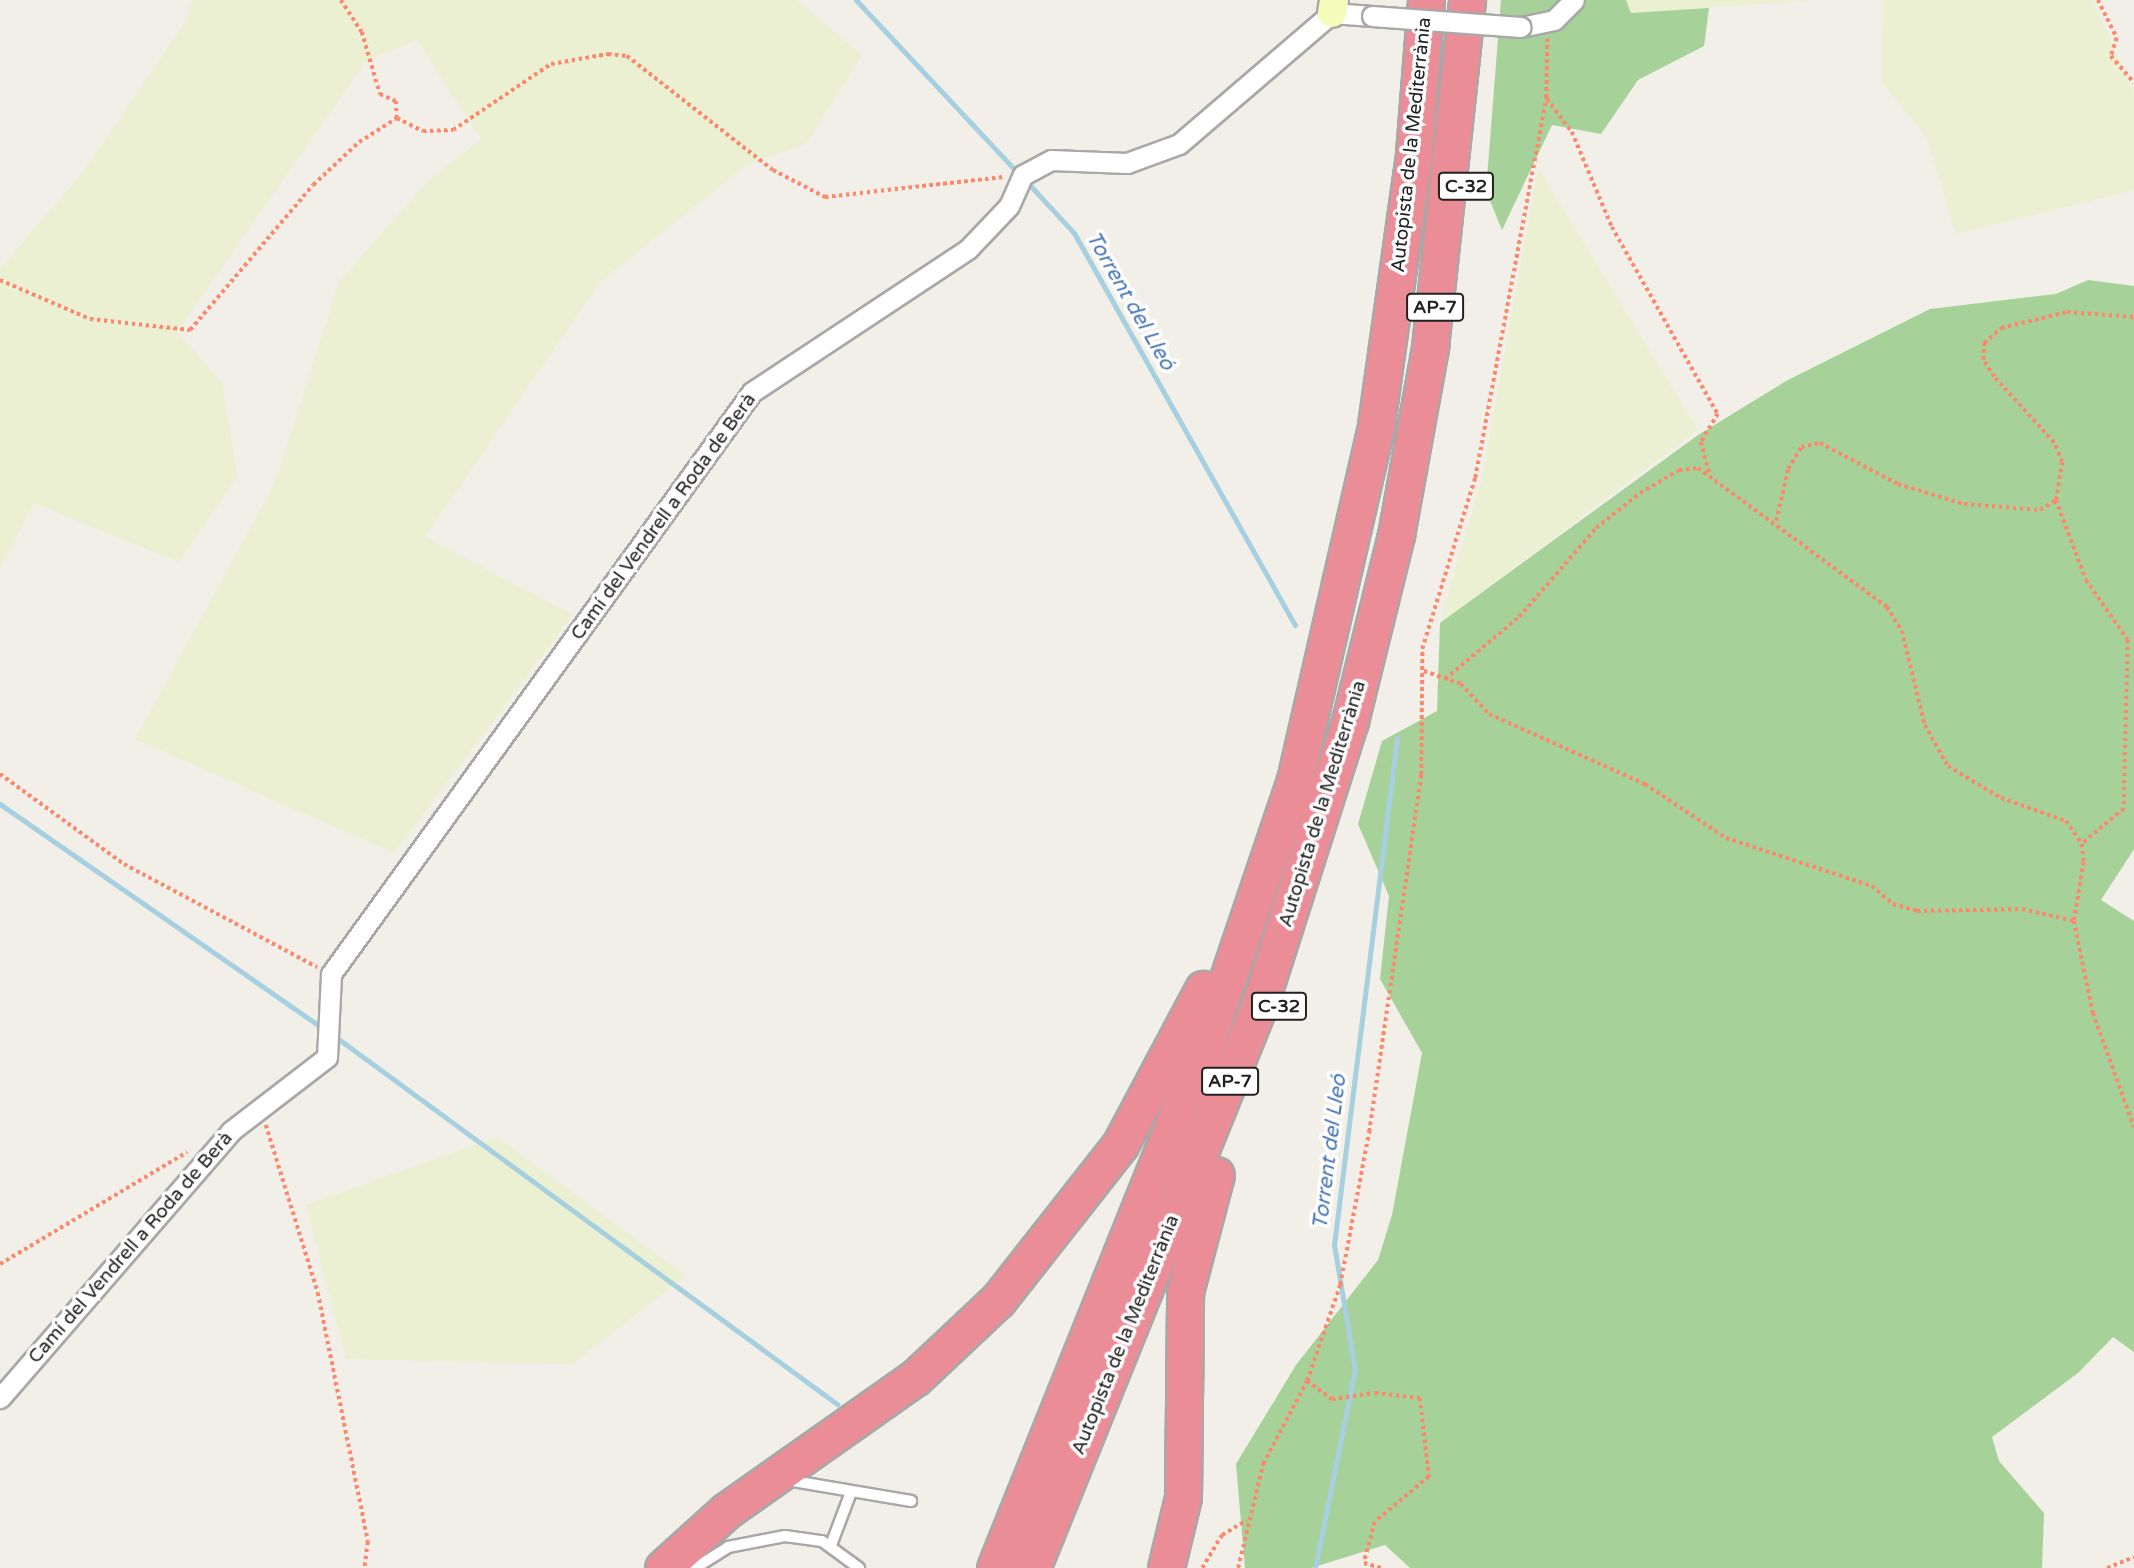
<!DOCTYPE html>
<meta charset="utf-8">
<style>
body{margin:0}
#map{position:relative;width:2134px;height:1568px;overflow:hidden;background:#f1efe7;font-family:"Varela Round",sans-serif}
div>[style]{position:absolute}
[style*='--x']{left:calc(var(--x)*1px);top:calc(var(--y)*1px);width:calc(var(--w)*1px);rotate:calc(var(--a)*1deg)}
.farmland>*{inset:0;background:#ecf0d2}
.forest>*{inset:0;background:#a6d29a}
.stream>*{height:5px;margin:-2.5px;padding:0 2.5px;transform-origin:2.5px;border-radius:2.5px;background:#a6cfe0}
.path>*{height:3.5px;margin-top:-1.75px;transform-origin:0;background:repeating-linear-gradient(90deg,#ff866b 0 3.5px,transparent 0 7px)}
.roads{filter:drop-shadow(2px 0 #a8a8a8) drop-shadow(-2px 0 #a8a8a8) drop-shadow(0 2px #a8a8a8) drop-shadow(0 -2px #a8a8a8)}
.lane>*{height:10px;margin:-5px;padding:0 5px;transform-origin:5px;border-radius:5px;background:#fff}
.street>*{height:19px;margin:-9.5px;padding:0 9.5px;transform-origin:9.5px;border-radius:9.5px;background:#fff}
.secondary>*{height:28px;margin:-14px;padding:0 14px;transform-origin:14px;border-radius:14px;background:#f3fcba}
.highway>*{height:35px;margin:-17.5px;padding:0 17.5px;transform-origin:17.5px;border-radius:17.5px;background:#eb8d97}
.bridges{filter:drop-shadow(2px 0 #a8a8a8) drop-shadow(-2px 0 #a8a8a8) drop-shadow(0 2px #a8a8a8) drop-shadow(0 -2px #a8a8a8)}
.street-bridge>*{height:19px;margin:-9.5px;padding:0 9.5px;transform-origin:9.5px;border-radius:9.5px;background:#fff}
span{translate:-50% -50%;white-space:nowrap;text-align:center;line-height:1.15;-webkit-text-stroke:7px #fff;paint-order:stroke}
.shield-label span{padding:2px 5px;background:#fff;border:2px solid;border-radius:5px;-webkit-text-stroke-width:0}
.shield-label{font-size:18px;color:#212121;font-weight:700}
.street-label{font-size:19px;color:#212121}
.water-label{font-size:21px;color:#4876b5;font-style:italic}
</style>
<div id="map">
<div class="farmland">
<div style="clip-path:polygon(192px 0,797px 0,862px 55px,806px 144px,749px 163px,600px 282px,425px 537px,573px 615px,394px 853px,135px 739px,276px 481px,339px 282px,426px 183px,481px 139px,417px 40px,366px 61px,177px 332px,223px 384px,237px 477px,179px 562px,34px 503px,0 568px,0 269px,83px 172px,186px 21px)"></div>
<div style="clip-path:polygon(1626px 0,1815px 0,1631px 13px)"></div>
<div style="clip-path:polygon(1883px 0,2093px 0,2134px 93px,2134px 190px,1956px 234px,1927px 138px,1882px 82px)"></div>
<div style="clip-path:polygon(1538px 168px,1698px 430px,1440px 623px,1482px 478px)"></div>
<div style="clip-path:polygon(497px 1137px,686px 1276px,572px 1364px,346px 1359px,306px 1205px)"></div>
</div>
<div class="forest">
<div style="clip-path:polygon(1501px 0,1626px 0,1631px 13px,1709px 8px,1704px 46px,1638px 80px,1601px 134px,1552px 125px,1502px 230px,1486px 191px)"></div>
<div style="clip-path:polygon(2088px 280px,2134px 286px,2134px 849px,2101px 900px,2134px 921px,2134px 1352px,2113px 1337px,2078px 1373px,1992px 1437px,1999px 1461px,2044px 1513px,2042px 1568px,1410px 1568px,1385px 1545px,1311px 1568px,1245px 1568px,1236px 1464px,1296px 1365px,1378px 1260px,1392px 1215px,1422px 1053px,1380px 979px,1389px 896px,1358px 824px,1382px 741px,1437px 711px,1440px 623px,1698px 435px,1786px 381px,1930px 309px,2056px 294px)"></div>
</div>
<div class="stream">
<div style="--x:856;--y:0;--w:238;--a:46.9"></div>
<div style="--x:1026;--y:181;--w:71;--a:47.3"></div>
<div style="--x:1074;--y:233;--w:450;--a:60.6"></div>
<div style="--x:0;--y:804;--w:396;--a:34.8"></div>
<div style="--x:333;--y:1035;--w:625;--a:36.21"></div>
<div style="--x:1315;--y:1568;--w:202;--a:-78.6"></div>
<div style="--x:1355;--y:1370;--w:127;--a:-99.5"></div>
<div style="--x:1334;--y:1245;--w:511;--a:-82.92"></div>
</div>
<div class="path">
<div style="--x:341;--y:0;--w:38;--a:57"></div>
<div style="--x:362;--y:32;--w:65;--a:73.8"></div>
<div style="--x:380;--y:94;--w:17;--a:24"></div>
<div style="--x:396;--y:101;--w:17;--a:87"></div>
<div style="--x:2098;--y:0;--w:42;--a:63.4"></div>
<div style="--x:2117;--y:38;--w:19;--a:108"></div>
<div style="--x:2111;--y:56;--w:35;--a:49"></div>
<div style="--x:1547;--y:99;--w:41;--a:52.9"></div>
<div style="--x:1572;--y:132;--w:103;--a:67.2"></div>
<div style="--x:1612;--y:227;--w:215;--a:60.5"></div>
<div style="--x:1718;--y:414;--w:33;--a:121"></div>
<div style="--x:1701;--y:442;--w:34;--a:75"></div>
<div style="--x:0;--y:280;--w:98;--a:23.4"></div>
<div style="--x:90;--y:319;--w:101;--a:6.3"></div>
<div style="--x:190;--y:330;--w:190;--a:-49.7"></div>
<div style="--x:313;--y:185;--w:63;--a:-43.1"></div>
<div style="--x:359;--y:142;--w:45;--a:-32.3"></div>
<div style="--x:397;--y:118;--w:29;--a:27"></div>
<div style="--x:423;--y:131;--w:30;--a:-2"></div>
<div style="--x:453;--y:130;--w:118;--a:-34"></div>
<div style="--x:551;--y:64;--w:58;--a:-10"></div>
<div style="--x:608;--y:54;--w:19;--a:6"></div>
<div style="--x:627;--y:56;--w:185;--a:38"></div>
<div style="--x:773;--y:170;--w:59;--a:27.4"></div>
<div style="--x:825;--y:197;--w:179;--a:-6.4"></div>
<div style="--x:2056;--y:500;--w:85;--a:69.4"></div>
<div style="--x:2086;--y:580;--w:73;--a:55"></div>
<div style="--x:2128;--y:640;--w:169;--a:91.4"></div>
<div style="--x:2124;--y:809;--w:55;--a:140.2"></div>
<div style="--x:1776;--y:521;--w:53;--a:-77"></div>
<div style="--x:1788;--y:469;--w:26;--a:-59"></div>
<div style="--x:1801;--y:447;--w:19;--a:-12"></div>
<div style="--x:1820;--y:443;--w:88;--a:27.7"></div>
<div style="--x:1898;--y:484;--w:69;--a:16.9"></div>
<div style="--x:1964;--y:504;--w:76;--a:4.5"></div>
<div style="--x:2040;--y:510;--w:19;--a:-32"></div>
<div style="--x:2056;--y:500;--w:38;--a:-81"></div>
<div style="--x:2062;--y:462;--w:21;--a:-113"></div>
<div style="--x:2054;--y:443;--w:89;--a:-132.3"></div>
<div style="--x:1994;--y:377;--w:20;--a:-123"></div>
<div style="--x:1983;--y:360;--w:17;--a:-87"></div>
<div style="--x:1984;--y:343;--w:23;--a:-41"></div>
<div style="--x:2001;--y:328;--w:68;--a:-13.6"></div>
<div style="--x:2067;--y:312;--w:67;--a:4.3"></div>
<div style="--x:1424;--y:671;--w:39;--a:19"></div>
<div style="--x:1461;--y:684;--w:41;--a:47"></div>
<div style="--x:1489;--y:714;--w:171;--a:24.2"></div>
<div style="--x:1645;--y:784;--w:97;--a:33.7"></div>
<div style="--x:1726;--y:838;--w:154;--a:18.2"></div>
<div style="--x:1872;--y:886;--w:28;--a:41"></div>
<div style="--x:1893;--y:904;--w:25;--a:16"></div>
<div style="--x:1917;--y:911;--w:105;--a:-1.1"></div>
<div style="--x:2022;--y:909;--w:53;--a:13"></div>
<div style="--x:2074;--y:921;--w:94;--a:78.3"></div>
<div style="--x:2093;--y:1013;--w:121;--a:70.2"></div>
<div style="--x:1445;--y:679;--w:97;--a:-40"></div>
<div style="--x:1519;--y:617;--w:118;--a:-49.1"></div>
<div style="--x:1596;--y:528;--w:56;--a:-38.5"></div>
<div style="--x:1640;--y:493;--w:45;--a:-30.5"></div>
<div style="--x:1679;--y:470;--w:19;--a:-6"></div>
<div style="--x:1698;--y:468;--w:235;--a:36.3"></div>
<div style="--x:1887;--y:607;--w:28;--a:58"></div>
<div style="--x:1902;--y:631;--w:97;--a:76.3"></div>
<div style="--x:1925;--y:725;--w:47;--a:60.7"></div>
<div style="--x:1948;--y:766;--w:62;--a:31.1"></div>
<div style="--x:2001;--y:798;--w:69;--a:19.5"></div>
<div style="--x:2066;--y:821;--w:28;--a:55"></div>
<div style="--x:2082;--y:844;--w:18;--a:84"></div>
<div style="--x:2084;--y:862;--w:60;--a:99.6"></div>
<div style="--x:0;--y:774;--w:153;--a:36"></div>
<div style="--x:124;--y:864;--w:219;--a:28.1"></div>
<div style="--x:266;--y:1125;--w:176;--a:72.8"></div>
<div style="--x:318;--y:1293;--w:254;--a:78.6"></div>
<div style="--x:368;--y:1542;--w:26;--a:97"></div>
<div style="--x:0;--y:1264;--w:218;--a:-30.9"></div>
<div style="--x:1307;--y:1381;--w:31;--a:36"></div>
<div style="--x:1332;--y:1399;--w:43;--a:-7.9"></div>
<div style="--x:1375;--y:1393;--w:45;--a:6.3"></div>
<div style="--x:1420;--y:1398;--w:80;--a:83.5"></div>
<div style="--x:1429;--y:1477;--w:70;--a:140.2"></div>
<div style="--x:1375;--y:1522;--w:42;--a:105"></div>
<div style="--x:1364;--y:1563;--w:18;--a:16"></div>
<div style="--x:1202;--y:1568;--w:39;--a:-59"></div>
<div style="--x:1222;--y:1535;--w:29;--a:-31"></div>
<div style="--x:1238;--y:1568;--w:107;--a:-76.5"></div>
<div style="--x:1263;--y:1464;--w:94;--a:-62.1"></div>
<div style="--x:1307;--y:1381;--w:102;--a:-71"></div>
<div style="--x:1340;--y:1285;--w:156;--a:-79.3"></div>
<div style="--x:1369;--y:1132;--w:361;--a:-81.7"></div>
<div style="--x:1421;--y:775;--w:126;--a:-89.5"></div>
<div style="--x:1422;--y:649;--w:179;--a:-72.8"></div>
<div style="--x:1475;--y:478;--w:387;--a:-79.4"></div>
<div style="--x:1546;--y:98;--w:59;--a:-89"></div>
<div style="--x:2107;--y:1568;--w:29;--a:-22"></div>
</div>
<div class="roads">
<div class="lane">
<div style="--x:787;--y:1480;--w:126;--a:9.6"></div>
<div style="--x:831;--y:1545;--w:57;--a:-69.3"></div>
<div style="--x:695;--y:1568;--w:39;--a:-32"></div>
<div style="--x:728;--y:1547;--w:58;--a:-10.9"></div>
<div style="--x:785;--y:1536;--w:37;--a:8"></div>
<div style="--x:822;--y:1541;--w:46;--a:36.1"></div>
</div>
<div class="street">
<div style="--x:1521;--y:27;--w:34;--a:-12"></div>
<div style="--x:1554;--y:20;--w:28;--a:-45"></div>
<div style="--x:0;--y:1398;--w:353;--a:-49.1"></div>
<div style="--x:231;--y:1131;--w:121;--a:-37.6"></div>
<div style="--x:327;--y:1057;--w:83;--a:-87.2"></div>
<div style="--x:331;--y:974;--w:718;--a:-54.12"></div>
<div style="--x:752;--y:392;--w:259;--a:-33.5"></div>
<div style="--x:968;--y:249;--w:59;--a:-46.4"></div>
<div style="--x:1009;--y:206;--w:34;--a:-66"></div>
<div style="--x:1023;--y:175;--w:32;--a:-28"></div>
<div style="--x:1051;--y:160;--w:76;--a:2.3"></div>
<div style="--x:1127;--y:163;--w:55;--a:-20.1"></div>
<div style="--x:1179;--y:144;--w:201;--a:-40.6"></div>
<div style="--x:1332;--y:13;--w:40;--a:4.3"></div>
</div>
<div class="secondary">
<div style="--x:1332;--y:13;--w:13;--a:-81"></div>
</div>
<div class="highway">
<div style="--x:663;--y:1568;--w:85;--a:-42.1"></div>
<div style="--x:726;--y:1511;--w:232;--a:-35.2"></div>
<div style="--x:916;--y:1377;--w:112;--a:-43.2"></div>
<div style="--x:998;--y:1300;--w:197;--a:-51.8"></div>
<div style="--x:1120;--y:1145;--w:177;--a:-62"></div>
<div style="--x:995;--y:1568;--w:569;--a:-68.12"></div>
<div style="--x:1207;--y:1040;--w:274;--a:-71.3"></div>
<div style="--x:1295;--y:780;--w:364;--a:-77.1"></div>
<div style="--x:1376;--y:425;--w:275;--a:-82"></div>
<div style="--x:1414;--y:153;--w:153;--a:-85.5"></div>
<div style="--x:1032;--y:1568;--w:609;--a:-68.02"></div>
<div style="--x:1260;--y:1003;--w:296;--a:-72.3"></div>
<div style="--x:1350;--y:721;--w:192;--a:-76.1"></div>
<div style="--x:1396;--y:535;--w:191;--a:-79.7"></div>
<div style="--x:1430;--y:347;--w:349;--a:-83.9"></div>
<div style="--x:1166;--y:1568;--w:73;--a:-76.5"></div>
<div style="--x:1183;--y:1497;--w:205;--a:-89.4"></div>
<div style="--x:1185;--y:1292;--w:121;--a:-75.2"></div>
</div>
</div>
<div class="bridges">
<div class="street-bridge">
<div style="--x:1372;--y:16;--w:149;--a:4.2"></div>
</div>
</div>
<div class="shield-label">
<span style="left:1466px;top:186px">C-32</span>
<span style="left:1435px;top:307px">AP-7</span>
<span style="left:1279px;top:1006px">C-32</span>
<span style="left:1230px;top:1081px">AP-7</span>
</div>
<div class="street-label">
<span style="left:1412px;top:145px;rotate:-84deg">Autopista de la Mediterrània</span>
<span style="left:664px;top:517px;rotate:-54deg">Camí del Vendrell a Roda de Berà</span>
<span style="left:1323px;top:804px;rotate:-73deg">Autopista de la Mediterrània</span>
<span style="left:131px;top:1248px;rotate:-49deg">Camí del Vendrell a Roda de Berà</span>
<span style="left:1126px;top:1335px;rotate:-68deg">Autopista de la Mediterrània</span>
</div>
<div class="water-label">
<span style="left:1130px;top:301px;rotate:60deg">Torrent del Lleó</span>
<span style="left:1330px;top:1152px;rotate:-83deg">Torrent del Lleó</span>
</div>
</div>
